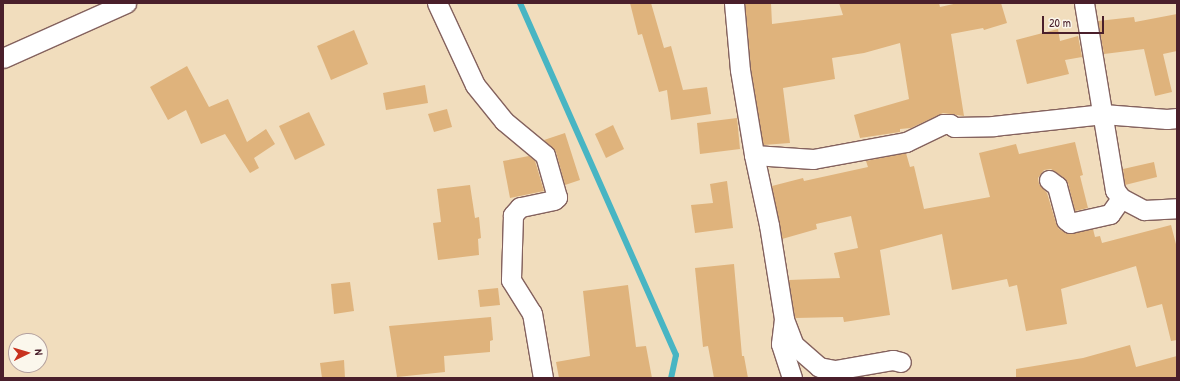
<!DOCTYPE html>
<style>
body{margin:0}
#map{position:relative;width:1180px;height:381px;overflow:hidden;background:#f1ddbd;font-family:"Patrick Hand",sans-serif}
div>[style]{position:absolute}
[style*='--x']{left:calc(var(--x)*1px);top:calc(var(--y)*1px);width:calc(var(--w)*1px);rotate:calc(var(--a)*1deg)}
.stream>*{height:6px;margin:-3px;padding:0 3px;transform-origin:3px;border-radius:3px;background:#48b5c3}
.building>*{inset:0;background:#dfb37c}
.roads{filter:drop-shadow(1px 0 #84625e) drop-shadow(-1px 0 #84625e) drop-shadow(0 1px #84625e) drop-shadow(0 -1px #84625e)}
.minor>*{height:19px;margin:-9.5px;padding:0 9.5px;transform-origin:9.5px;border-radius:9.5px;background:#fff}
span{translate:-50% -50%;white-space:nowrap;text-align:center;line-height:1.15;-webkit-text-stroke:3px #fbf7ec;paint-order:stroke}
.frame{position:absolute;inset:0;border:4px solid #4a1f2b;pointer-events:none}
.north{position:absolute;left:8px;top:333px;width:40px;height:40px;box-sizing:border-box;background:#fbf7ec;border:1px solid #b4a19f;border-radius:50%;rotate:85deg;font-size:11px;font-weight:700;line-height:16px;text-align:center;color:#4a1f2b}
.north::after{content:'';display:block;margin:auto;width:14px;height:18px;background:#c8321e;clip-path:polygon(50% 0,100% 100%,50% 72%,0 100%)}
.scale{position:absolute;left:1042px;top:16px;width:62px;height:18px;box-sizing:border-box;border:2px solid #4a1f2b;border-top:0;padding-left:5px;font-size:12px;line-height:14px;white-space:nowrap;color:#4a1f2b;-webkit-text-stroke:3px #fbf7ec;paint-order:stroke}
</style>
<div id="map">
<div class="stream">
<div style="--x:520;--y:3;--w:385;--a:66.1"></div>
<div style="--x:676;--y:355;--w:24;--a:102"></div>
</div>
<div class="building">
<div style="clip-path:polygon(630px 3px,651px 3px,664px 48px,671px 46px,683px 90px,707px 87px,711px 114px,671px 120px,667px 90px,659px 92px,642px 34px,638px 35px)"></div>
<div style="clip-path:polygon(745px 3px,771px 3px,772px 24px,843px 15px,839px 3px,939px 3px,940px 7px,958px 3px,1001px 3px,1007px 23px,984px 30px,983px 28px,951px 34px,964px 116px,943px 113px,911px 128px,900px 129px,900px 132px,860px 138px,854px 115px,909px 99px,900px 43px,864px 53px,832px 58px,835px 79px,783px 88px,790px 143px,763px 145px,751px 69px)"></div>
<div style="clip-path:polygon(1177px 14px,1177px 51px,1163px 54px,1172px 92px,1155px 96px,1144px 49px,1104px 54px,1098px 21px,1134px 17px,1135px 22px)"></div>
<div style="clip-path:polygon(1058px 29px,1060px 41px,1078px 36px,1082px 57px,1065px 60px,1069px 74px,1027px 84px,1016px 40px)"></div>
<div style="clip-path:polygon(354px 30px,368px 64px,331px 80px,317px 46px)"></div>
<div style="clip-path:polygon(187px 66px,209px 107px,228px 99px,247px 142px,266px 129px,275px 144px,254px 158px,259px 168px,250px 173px,225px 134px,201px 144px,186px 110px,168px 120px,150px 87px)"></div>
<div style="clip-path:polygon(425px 85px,428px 103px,386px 110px,383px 93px)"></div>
<div style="clip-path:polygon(447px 109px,452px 127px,434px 132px,428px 114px)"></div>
<div style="clip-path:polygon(309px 112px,325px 145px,295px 160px,279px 126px)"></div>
<div style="clip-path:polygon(737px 118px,740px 149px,700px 154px,697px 123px)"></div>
<div style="clip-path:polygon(613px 125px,624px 149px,606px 158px,595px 134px)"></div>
<div style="clip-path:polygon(565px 133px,580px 180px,565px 185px,556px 152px,544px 140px)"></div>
<div style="clip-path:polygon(1075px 142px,1083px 175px,1080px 176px,1088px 208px,1075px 211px,1068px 183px,1064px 178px,1051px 169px,1044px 170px,1038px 178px,1039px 184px,1047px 193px,1056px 223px,1059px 229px,1068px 234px,1093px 229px,1095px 237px,1100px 236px,1102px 243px,1171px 225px,1177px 248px,1177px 340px,1171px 341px,1162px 304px,1147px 308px,1136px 266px,1061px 289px,1067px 324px,1026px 331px,1017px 285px,1009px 287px,1007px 279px,952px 290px,942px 234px,880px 250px,890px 315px,844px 322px,843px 317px,795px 318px,789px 280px,840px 278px,834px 253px,858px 248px,851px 216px,816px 224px,817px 229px,782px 239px,772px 186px,803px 178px,804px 181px,868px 167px,866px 161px,906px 153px,910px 167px,914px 166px,924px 209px,990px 197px,979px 153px,1016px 144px,1019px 154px)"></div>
<div style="clip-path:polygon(529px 156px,535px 161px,544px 191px,510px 198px,503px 161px)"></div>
<div style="clip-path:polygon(1154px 162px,1157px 177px,1125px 185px,1123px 169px)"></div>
<div style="clip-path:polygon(727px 181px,733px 228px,695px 233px,691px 205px,713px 203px,710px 184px)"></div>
<div style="clip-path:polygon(470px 185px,475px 218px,479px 217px,481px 238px,478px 239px,479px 255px,438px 260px,433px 223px,441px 222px,437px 189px)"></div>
<div style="clip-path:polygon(734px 264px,742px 356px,744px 356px,748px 378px,714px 378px,708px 346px,703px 347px,695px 268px)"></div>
<div style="clip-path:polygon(350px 282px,354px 311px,334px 314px,331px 284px)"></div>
<div style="clip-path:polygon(628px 285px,636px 347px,646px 346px,652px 378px,559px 378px,556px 362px,590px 356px,583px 291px)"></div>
<div style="clip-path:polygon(498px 288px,500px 305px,480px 307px,478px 290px)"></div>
<div style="clip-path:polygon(491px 317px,493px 340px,490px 341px,490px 352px,444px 356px,445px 372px,397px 377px,389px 326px)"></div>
<div style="clip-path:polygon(1130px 345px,1136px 367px,1177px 356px,1177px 378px,1016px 378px,1016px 369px,1083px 358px)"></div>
<div style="clip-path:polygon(344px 360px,345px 378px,322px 378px,320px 363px)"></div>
</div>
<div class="roads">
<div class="minor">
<div style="--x:437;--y:3;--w:90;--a:65.1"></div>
<div style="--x:475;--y:85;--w:46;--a:51.1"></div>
<div style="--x:504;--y:121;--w:53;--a:39.7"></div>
<div style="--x:545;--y:155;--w:44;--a:74.1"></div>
<div style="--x:557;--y:197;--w:4;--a:135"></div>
<div style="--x:554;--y:200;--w:35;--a:168"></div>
<div style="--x:520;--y:207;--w:11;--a:131"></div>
<div style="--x:513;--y:215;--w:65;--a:91.8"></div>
<div style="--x:511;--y:280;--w:39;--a:58"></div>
<div style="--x:532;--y:313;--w:66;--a:80.4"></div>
<div style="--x:734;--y:3;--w:67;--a:84.9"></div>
<div style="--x:740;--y:70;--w:86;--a:80.6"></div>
<div style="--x:754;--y:155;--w:72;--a:77.9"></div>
<div style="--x:769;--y:225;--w:95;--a:80.9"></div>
<div style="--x:784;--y:319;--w:25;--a:97"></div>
<div style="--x:781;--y:344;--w:36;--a:72"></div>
<div style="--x:1084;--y:3;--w:190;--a:80.6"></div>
<div style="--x:1115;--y:190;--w:10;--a:53"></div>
<div style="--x:1121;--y:198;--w:26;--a:28"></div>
<div style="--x:1144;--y:210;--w:33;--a:-3"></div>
<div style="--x:3;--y:58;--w:135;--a:-24.1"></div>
<div style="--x:754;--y:155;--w:59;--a:3.9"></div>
<div style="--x:813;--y:159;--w:95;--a:-10.4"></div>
<div style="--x:906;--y:142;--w:41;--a:-25.9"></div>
<div style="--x:943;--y:124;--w:7;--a:0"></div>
<div style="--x:950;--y:124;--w:5;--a:37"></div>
<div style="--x:954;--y:127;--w:39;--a:-1"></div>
<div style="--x:993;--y:126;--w:111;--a:-6.2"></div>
<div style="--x:1103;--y:114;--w:64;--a:4.5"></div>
<div style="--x:1167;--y:119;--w:10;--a:-6"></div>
<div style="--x:1049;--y:180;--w:10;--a:37"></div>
<div style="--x:1057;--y:186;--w:35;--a:75"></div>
<div style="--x:1066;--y:220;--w:5;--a:37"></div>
<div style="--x:1070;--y:223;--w:41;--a:-12.7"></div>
<div style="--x:1110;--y:214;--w:19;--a:-55"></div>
<div style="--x:785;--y:322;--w:25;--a:69"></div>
<div style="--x:794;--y:345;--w:33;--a:41"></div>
<div style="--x:819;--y:367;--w:16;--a:11"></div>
<div style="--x:835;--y:370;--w:59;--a:-9.8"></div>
<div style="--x:893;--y:360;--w:8;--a:14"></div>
</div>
</div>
<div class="frame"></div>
<div class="north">N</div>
<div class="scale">20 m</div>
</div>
